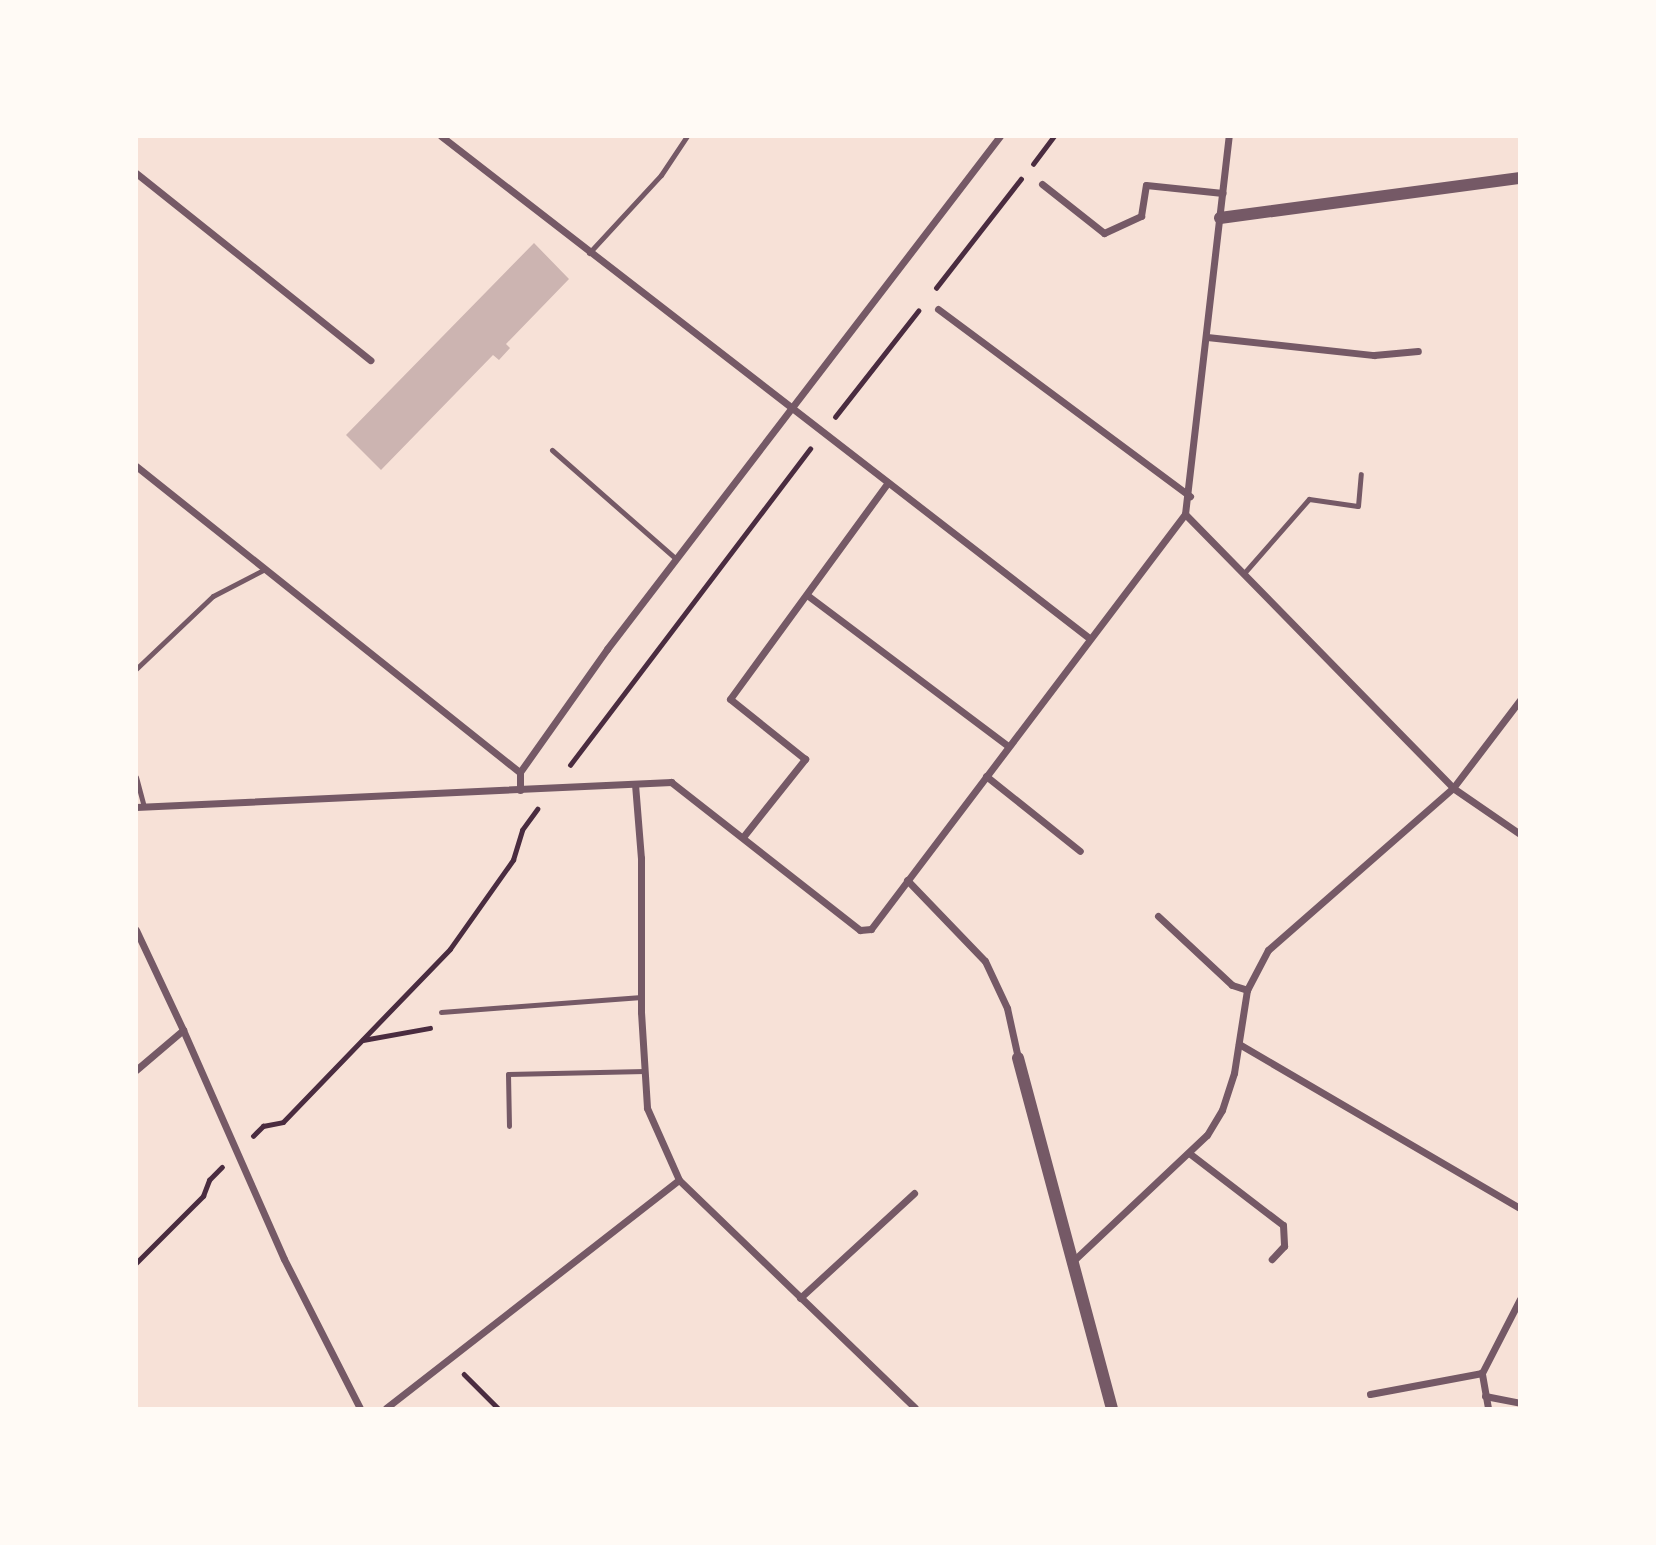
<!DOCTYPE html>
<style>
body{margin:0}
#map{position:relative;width:1656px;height:1545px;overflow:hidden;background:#f7e1d7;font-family:Signika,sans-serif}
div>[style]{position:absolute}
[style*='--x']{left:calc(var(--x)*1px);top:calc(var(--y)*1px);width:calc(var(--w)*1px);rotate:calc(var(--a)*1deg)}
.building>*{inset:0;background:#ccb4b1}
.path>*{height:4.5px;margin:-2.25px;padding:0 2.25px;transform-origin:2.25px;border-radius:2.25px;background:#4a2c40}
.service>*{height:5px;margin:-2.5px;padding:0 2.5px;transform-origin:2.5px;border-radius:2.5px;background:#755966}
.minor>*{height:7px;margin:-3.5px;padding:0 3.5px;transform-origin:3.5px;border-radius:3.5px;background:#755966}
.tertiary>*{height:12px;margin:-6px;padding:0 6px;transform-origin:6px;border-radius:6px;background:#755966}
span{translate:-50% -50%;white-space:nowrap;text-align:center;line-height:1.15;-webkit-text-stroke:5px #fffaf5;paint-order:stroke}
.frame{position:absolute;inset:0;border:138px solid #fffaf5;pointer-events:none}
</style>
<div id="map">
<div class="building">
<div style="clip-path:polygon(534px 243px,569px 279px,506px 344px,510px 348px,499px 360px,493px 355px,381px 470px,346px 435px)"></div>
</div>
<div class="path">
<div style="--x:1033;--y:164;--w:35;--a:-53"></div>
<div style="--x:936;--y:288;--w:138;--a:-52.1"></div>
<div style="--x:835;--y:417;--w:135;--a:-51.9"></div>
<div style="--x:570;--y:765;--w:397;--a:-52.8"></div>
<div style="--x:363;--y:1040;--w:68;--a:-10.2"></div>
<div style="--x:253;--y:1136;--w:14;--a:-45"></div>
<div style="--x:263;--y:1126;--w:20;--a:-11"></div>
<div style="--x:283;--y:1122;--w:240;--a:-46"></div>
<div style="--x:450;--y:949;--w:109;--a:-54.7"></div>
<div style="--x:513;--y:860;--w:31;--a:-73"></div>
<div style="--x:522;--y:830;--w:26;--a:-54"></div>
<div style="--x:136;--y:1263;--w:95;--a:-45"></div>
<div style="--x:203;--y:1196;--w:17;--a:-69"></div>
<div style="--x:209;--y:1180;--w:18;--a:-45"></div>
<div style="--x:464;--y:1374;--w:48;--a:45"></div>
</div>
<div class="service">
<div style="--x:589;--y:253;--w:106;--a:-47.3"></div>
<div style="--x:661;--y:175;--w:47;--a:-56.3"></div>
<div style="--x:552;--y:450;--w:164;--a:41.3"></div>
<div style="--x:1245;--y:572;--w:97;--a:-48.8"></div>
<div style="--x:1309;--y:499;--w:49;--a:8.1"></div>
<div style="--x:1358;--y:506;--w:32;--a:-85"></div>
<div style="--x:136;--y:669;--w:106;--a:-43.5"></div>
<div style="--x:213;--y:596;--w:59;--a:-27.4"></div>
<div style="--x:136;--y:777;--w:31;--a:75"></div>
<div style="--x:441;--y:1012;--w:201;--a:-4.3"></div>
<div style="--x:509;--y:1126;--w:52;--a:-91.1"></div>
<div style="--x:508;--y:1074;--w:137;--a:-1.3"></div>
</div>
<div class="minor">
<div style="--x:441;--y:136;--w:820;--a:37.76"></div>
<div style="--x:136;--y:173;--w:300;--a:38.6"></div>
<div style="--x:1042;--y:184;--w:79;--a:38.3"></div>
<div style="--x:1104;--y:233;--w:41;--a:-24.7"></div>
<div style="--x:1141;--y:216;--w:31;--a:-81"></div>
<div style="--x:1146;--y:185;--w:77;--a:5.9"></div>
<div style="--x:938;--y:309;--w:314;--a:36.6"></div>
<div style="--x:1207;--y:337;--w:168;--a:6.2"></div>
<div style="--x:1374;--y:355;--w:44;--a:-5.2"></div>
<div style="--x:136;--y:466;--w:491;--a:38.6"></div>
<div style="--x:1185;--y:514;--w:383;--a:45.6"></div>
<div style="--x:1453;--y:788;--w:81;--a:34.5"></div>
<div style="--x:807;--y:595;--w:251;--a:36.9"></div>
<div style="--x:986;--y:776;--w:120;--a:38.6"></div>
<div style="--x:635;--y:784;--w:74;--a:85.4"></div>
<div style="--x:641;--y:858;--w:154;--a:90"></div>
<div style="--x:641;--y:1012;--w:96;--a:86.4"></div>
<div style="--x:647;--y:1108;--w:79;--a:66"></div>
<div style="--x:679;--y:1180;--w:328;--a:44"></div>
<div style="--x:520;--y:790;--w:18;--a:-90"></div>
<div style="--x:520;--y:772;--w:151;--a:-54.7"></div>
<div style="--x:607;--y:649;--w:646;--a:-52.54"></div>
<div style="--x:136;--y:807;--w:536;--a:-2.68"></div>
<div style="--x:671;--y:782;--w:240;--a:38.1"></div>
<div style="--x:860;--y:930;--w:11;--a:-5"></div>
<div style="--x:871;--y:929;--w:520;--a:-52.89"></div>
<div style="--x:1185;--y:514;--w:381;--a:-83.4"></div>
<div style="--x:743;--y:837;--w:100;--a:-51.5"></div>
<div style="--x:805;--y:759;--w:96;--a:-141.3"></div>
<div style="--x:730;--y:699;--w:268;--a:-53.9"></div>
<div style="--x:907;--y:880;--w:112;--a:46.1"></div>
<div style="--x:985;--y:961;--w:52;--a:64.9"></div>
<div style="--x:1007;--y:1008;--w:51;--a:77.6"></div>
<div style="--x:1158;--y:916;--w:101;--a:43"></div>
<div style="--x:1232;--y:985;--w:16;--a:18"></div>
<div style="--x:136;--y:930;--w:110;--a:64.8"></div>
<div style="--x:1239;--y:1044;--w:325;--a:30.3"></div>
<div style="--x:136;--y:1070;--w:62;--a:-40.4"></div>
<div style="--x:183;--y:1030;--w:250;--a:66.2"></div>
<div style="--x:284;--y:1259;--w:167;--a:63"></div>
<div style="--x:1189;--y:1153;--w:118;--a:37.5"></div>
<div style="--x:1283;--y:1225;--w:21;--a:87"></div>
<div style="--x:1284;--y:1246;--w:18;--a:133"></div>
<div style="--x:1072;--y:1262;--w:185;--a:-43.3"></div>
<div style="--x:1207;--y:1135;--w:29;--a:-59"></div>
<div style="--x:1222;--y:1110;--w:39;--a:-72"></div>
<div style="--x:1234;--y:1073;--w:84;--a:-81.1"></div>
<div style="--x:1247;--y:990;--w:45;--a:-62.3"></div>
<div style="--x:1268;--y:950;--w:246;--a:-41.2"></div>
<div style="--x:1453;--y:788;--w:111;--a:-52.7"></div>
<div style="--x:800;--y:1298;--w:155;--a:-42.6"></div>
<div style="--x:1370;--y:1394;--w:114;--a:-10.6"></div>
<div style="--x:1485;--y:1396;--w:36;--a:11"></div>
<div style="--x:386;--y:1408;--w:371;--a:-37.9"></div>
<div style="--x:1488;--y:1408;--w:36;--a:-100"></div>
<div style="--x:1482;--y:1373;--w:83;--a:-62.8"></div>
</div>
<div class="tertiary">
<div style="--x:1220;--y:218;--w:303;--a:-7.6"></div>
<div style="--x:1018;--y:1058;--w:362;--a:75"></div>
</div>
<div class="frame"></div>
</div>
